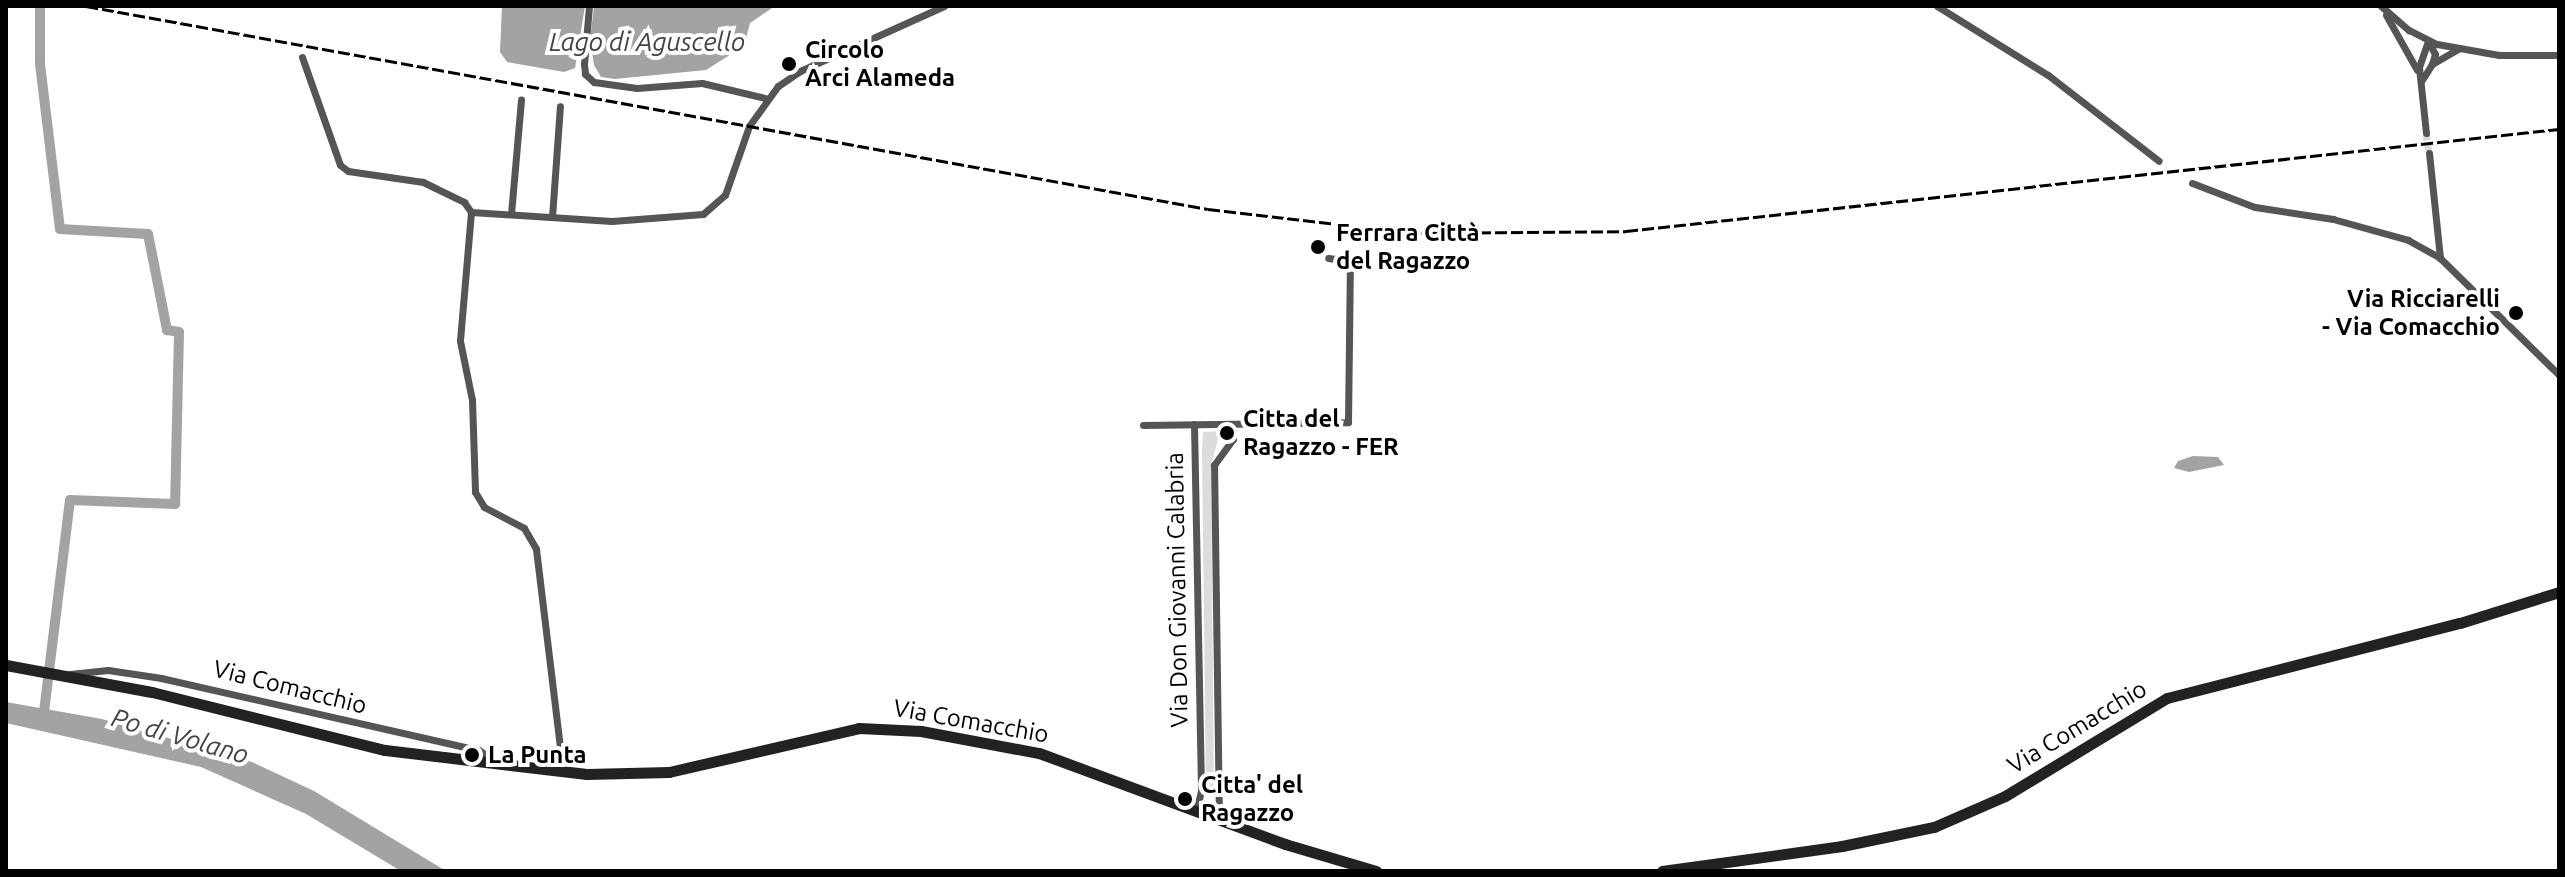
<!DOCTYPE html>
<meta charset="utf-8">
<style>
body{margin:0}
#map{position:relative;width:2565px;height:877px;overflow:hidden;background:#fff;font-family:Ubuntu,sans-serif}
div>[style]{position:absolute}
[style*='--x']{left:calc(var(--x)*1px);top:calc(var(--y)*1px);width:calc(var(--w)*1px);rotate:calc(var(--a)*1deg)}
.green>*{inset:0;background:#dcdcdc}
.water>*{inset:0;background:#a3a3a3}
.canal>*{height:10px;margin:-5px;padding:0 5px;transform-origin:5px;border-radius:5px;background:#a3a3a3}
.minor-tunnel>*{height:7px;margin-top:-3.5px;transform-origin:0;background:repeating-linear-gradient(90deg,#d9d9d9 0 7px,transparent 0 10.5px)}
.minor>*{height:7px;margin:-3.5px;padding:0 3.5px;transform-origin:3.5px;border-radius:3.5px;background:#555}
.secondary>*{height:11px;margin:-5.5px;padding:0 5.5px;transform-origin:5.5px;border-radius:5.5px;background:#222}
.rail>*{height:3px;margin-top:-1.5px;transform-origin:0;background:repeating-linear-gradient(90deg,#000 0 12px,transparent 0 16px)}
.dots>*{width:22px;height:22px;translate:-50% -50%;box-sizing:border-box;border:4px solid #fff;border-radius:50%}
span{translate:-50% -50%;white-space:nowrap;text-align:center;line-height:1.15;-webkit-text-stroke:8px #fff;paint-order:stroke}
.poi-label{font-size:24px;color:#000;font-weight:700}
.left{translate:0 -50%;text-align:left}
.right{translate:-100% -50%;text-align:right}
.street-label{font-size:24px;color:#000}
.water-label{font-size:26px;color:#444;font-style:italic}
.frame{position:absolute;inset:0;border:8px solid #000;pointer-events:none}
</style>
<div id="map">
<div class="green">
<div style="clip-path:polygon(1220px 431px,1211px 467px,1214px 792px,1206px 792px,1202px 450px,1203px 432px)"></div>
</div>
<div class="water">
<div style="clip-path:polygon(502px 6px,585px 6px,575px 68px,564px 72px,507px 62px,500px 52px)"></div>
<div style="clip-path:polygon(594px 6px,775px 6px,750px 23px,744px 46px,706px 70px,615px 79px,601px 77px,594px 65px,590px 40px)"></div>
<div style="clip-path:polygon(2193px 456px,2218px 457px,2224px 465px,2189px 472px,2174px 468px,2178px 461px)"></div>
<div style="clip-path:polygon(6px 702px,102px 719px,252px 762px,314px 791px,446px 871px,401px 871px,306px 814px,201px 767px,6px 723px)"></div>
</div>
<div class="canal">
<div style="--x:40;--y:6;--w:58;--a:90"></div>
<div style="--x:40;--y:64;--w:166;--a:83.1"></div>
<div style="--x:60;--y:229;--w:88;--a:3.3"></div>
<div style="--x:148;--y:234;--w:98;--a:78.8"></div>
<div style="--x:167;--y:330;--w:12;--a:9"></div>
<div style="--x:179;--y:332;--w:172;--a:91.3"></div>
<div style="--x:175;--y:504;--w:105;--a:-177.8"></div>
<div style="--x:70;--y:500;--w:221;--a:97"></div>
</div>
<div class="minor-tunnel">
<div style="--x:2426;--y:133;--w:20;--a:81"></div>
</div>
<div class="minor">
<div style="--x:589;--y:6;--w:58;--a:94.9"></div>
<div style="--x:584;--y:64;--w:10;--a:84"></div>
<div style="--x:585;--y:74;--w:12;--a:42"></div>
<div style="--x:594;--y:82;--w:43;--a:7.9"></div>
<div style="--x:637;--y:88;--w:65;--a:-4.4"></div>
<div style="--x:702;--y:83;--w:65;--a:13.4"></div>
<div style="--x:1937;--y:6;--w:131;--a:31.9"></div>
<div style="--x:2048;--y:75;--w:140;--a:37.8"></div>
<div style="--x:2381;--y:6;--w:37;--a:41"></div>
<div style="--x:2409;--y:30;--w:31;--a:27"></div>
<div style="--x:2437;--y:44;--w:63;--a:10.1"></div>
<div style="--x:2499;--y:55;--w:60;--a:0"></div>
<div style="--x:2386;--y:15;--w:63;--a:60.6"></div>
<div style="--x:2428;--y:41;--w:15;--a:62"></div>
<div style="--x:2435;--y:54;--w:10;--a:107"></div>
<div style="--x:302;--y:57;--w:114;--a:70.6"></div>
<div style="--x:340;--y:165;--w:10;--a:37"></div>
<div style="--x:348;--y:171;--w:76;--a:8.3"></div>
<div style="--x:423;--y:182;--w:46;--a:26"></div>
<div style="--x:464;--y:202;--w:12;--a:55"></div>
<div style="--x:2422;--y:80;--w:19;--a:-58"></div>
<div style="--x:2432;--y:64;--w:30;--a:-30"></div>
<div style="--x:2426;--y:133;--w:66;--a:-96.1"></div>
<div style="--x:2419;--y:67;--w:28;--a:-71"></div>
<div style="--x:2429;--y:153;--w:106;--a:84"></div>
<div style="--x:2192;--y:183;--w:67;--a:20.9"></div>
<div style="--x:2255;--y:207;--w:79;--a:8.7"></div>
<div style="--x:2333;--y:219;--w:78;--a:15.6"></div>
<div style="--x:2408;--y:240;--w:37;--a:29"></div>
<div style="--x:2440;--y:258;--w:167;--a:44.5"></div>
<div style="--x:471;--y:212;--w:129;--a:94.9"></div>
<div style="--x:460;--y:341;--w:60;--a:78.5"></div>
<div style="--x:472;--y:400;--w:92;--a:88.1"></div>
<div style="--x:475;--y:492;--w:17;--a:59"></div>
<div style="--x:484;--y:507;--w:45;--a:27.7"></div>
<div style="--x:524;--y:528;--w:24;--a:60"></div>
<div style="--x:536;--y:549;--w:224;--a:83.1"></div>
<div style="--x:471;--y:212;--w:141;--a:3.7"></div>
<div style="--x:612;--y:221;--w:91;--a:-4.4"></div>
<div style="--x:703;--y:214;--w:29;--a:-41"></div>
<div style="--x:725;--y:195;--w:73;--a:-70.8"></div>
<div style="--x:749;--y:126;--w:49;--a:-54.1"></div>
<div style="--x:778;--y:86;--w:27;--a:-34"></div>
<div style="--x:800;--y:71;--w:158;--a:-24.3"></div>
<div style="--x:511;--y:214;--w:115;--a:-85"></div>
<div style="--x:552;--y:217;--w:111;--a:-85.9"></div>
<div style="--x:1194;--y:424;--w:367;--a:88.9"></div>
<div style="--x:1201;--y:791;--w:21;--a:104"></div>
<div style="--x:1143;--y:425;--w:205;--a:-0.8"></div>
<div style="--x:1348;--y:422;--w:161;--a:-89.3"></div>
<div style="--x:1350;--y:261;--w:22;--a:-172"></div>
<div style="--x:70;--y:674;--w:38;--a:-6"></div>
<div style="--x:108;--y:670;--w:54;--a:8.6"></div>
<div style="--x:161;--y:678;--w:326;--a:12.8"></div>
<div style="--x:479;--y:750;--w:21;--a:35"></div>
<div style="--x:1219;--y:820;--w:355;--a:-90.8"></div>
<div style="--x:1214;--y:465;--w:32;--a:-54"></div>
<div style="--x:1233;--y:439;--w:15;--a:-90"></div>
</div>
<div class="secondary">
<div style="--x:6;--y:665;--w:148;--a:10.5"></div>
<div style="--x:152;--y:692;--w:240;--a:14"></div>
<div style="--x:385;--y:750;--w:203;--a:6.8"></div>
<div style="--x:587;--y:774;--w:82;--a:-1.4"></div>
<div style="--x:669;--y:772;--w:195;--a:-13"></div>
<div style="--x:859;--y:728;--w:62;--a:2.8"></div>
<div style="--x:921;--y:731;--w:120;--a:10.6"></div>
<div style="--x:1039;--y:753;--w:262;--a:20.3"></div>
<div style="--x:1285;--y:844;--w:95;--a:16.5"></div>
<div style="--x:1662;--y:871;--w:182;--a:-7.9"></div>
<div style="--x:1842;--y:846;--w:94;--a:-11.7"></div>
<div style="--x:1934;--y:827;--w:77;--a:-23.6"></div>
<div style="--x:2005;--y:796;--w:189;--a:-31.2"></div>
<div style="--x:2167;--y:698;--w:302;--a:-14.4"></div>
<div style="--x:2460;--y:623;--w:104;--a:-17.4"></div>
</div>
<div class="rail">
<div style="--x:86;--y:6;--w:1140;--a:10.26"></div>
<div style="--x:1208;--y:209;--w:208;--a:6.6"></div>
<div style="--x:1415;--y:233;--w:211;--a:-0.5"></div>
<div style="--x:1626;--y:231;--w:939;--a:-6.24"></div>
</div>
<div class="dots">
<div style="left:789px;top:64px;background:#000"></div>
<div style="left:1318px;top:247px;background:#000"></div>
<div style="left:2516px;top:313px;background:#000"></div>
<div style="left:1227px;top:433px;background:#000"></div>
<div style="left:472px;top:755px;background:#000"></div>
<div style="left:1185px;top:799px;background:#000"></div>
</div>
<div class="poi-label">
<span class="left" style="left:805px;top:64px">Circolo<br>Arci Alameda</span>
<span class="left" style="left:1336px;top:247px">Ferrara Città<br>del Ragazzo</span>
<span class="right" style="left:2500px;top:313px">Via Ricciarelli<br>- Via Comacchio</span>
<span class="left" style="left:1243px;top:433px">Citta del<br>Ragazzo - FER</span>
<span class="left" style="left:488px;top:755px">La Punta</span>
<span class="left" style="left:1201px;top:799px">Citta' del<br>Ragazzo</span>
</div>
<div class="street-label">
<span style="left:1177px;top:590px;rotate:-91deg">Via Don Giovanni Calabria</span>
<span style="left:290px;top:687px;rotate:14deg">Via Comacchio</span>
<span style="left:971px;top:721px;rotate:10deg">Via Comacchio</span>
<span style="left:2077px;top:727px;rotate:-31deg">Via Comacchio</span>
</div>
<div class="water-label">
<span style="left:647px;top:42px">Lago di Aguscello</span>
<span style="left:180px;top:736px;rotate:16deg">Po di Volano</span>
</div>
<div class="frame"></div>
</div>
